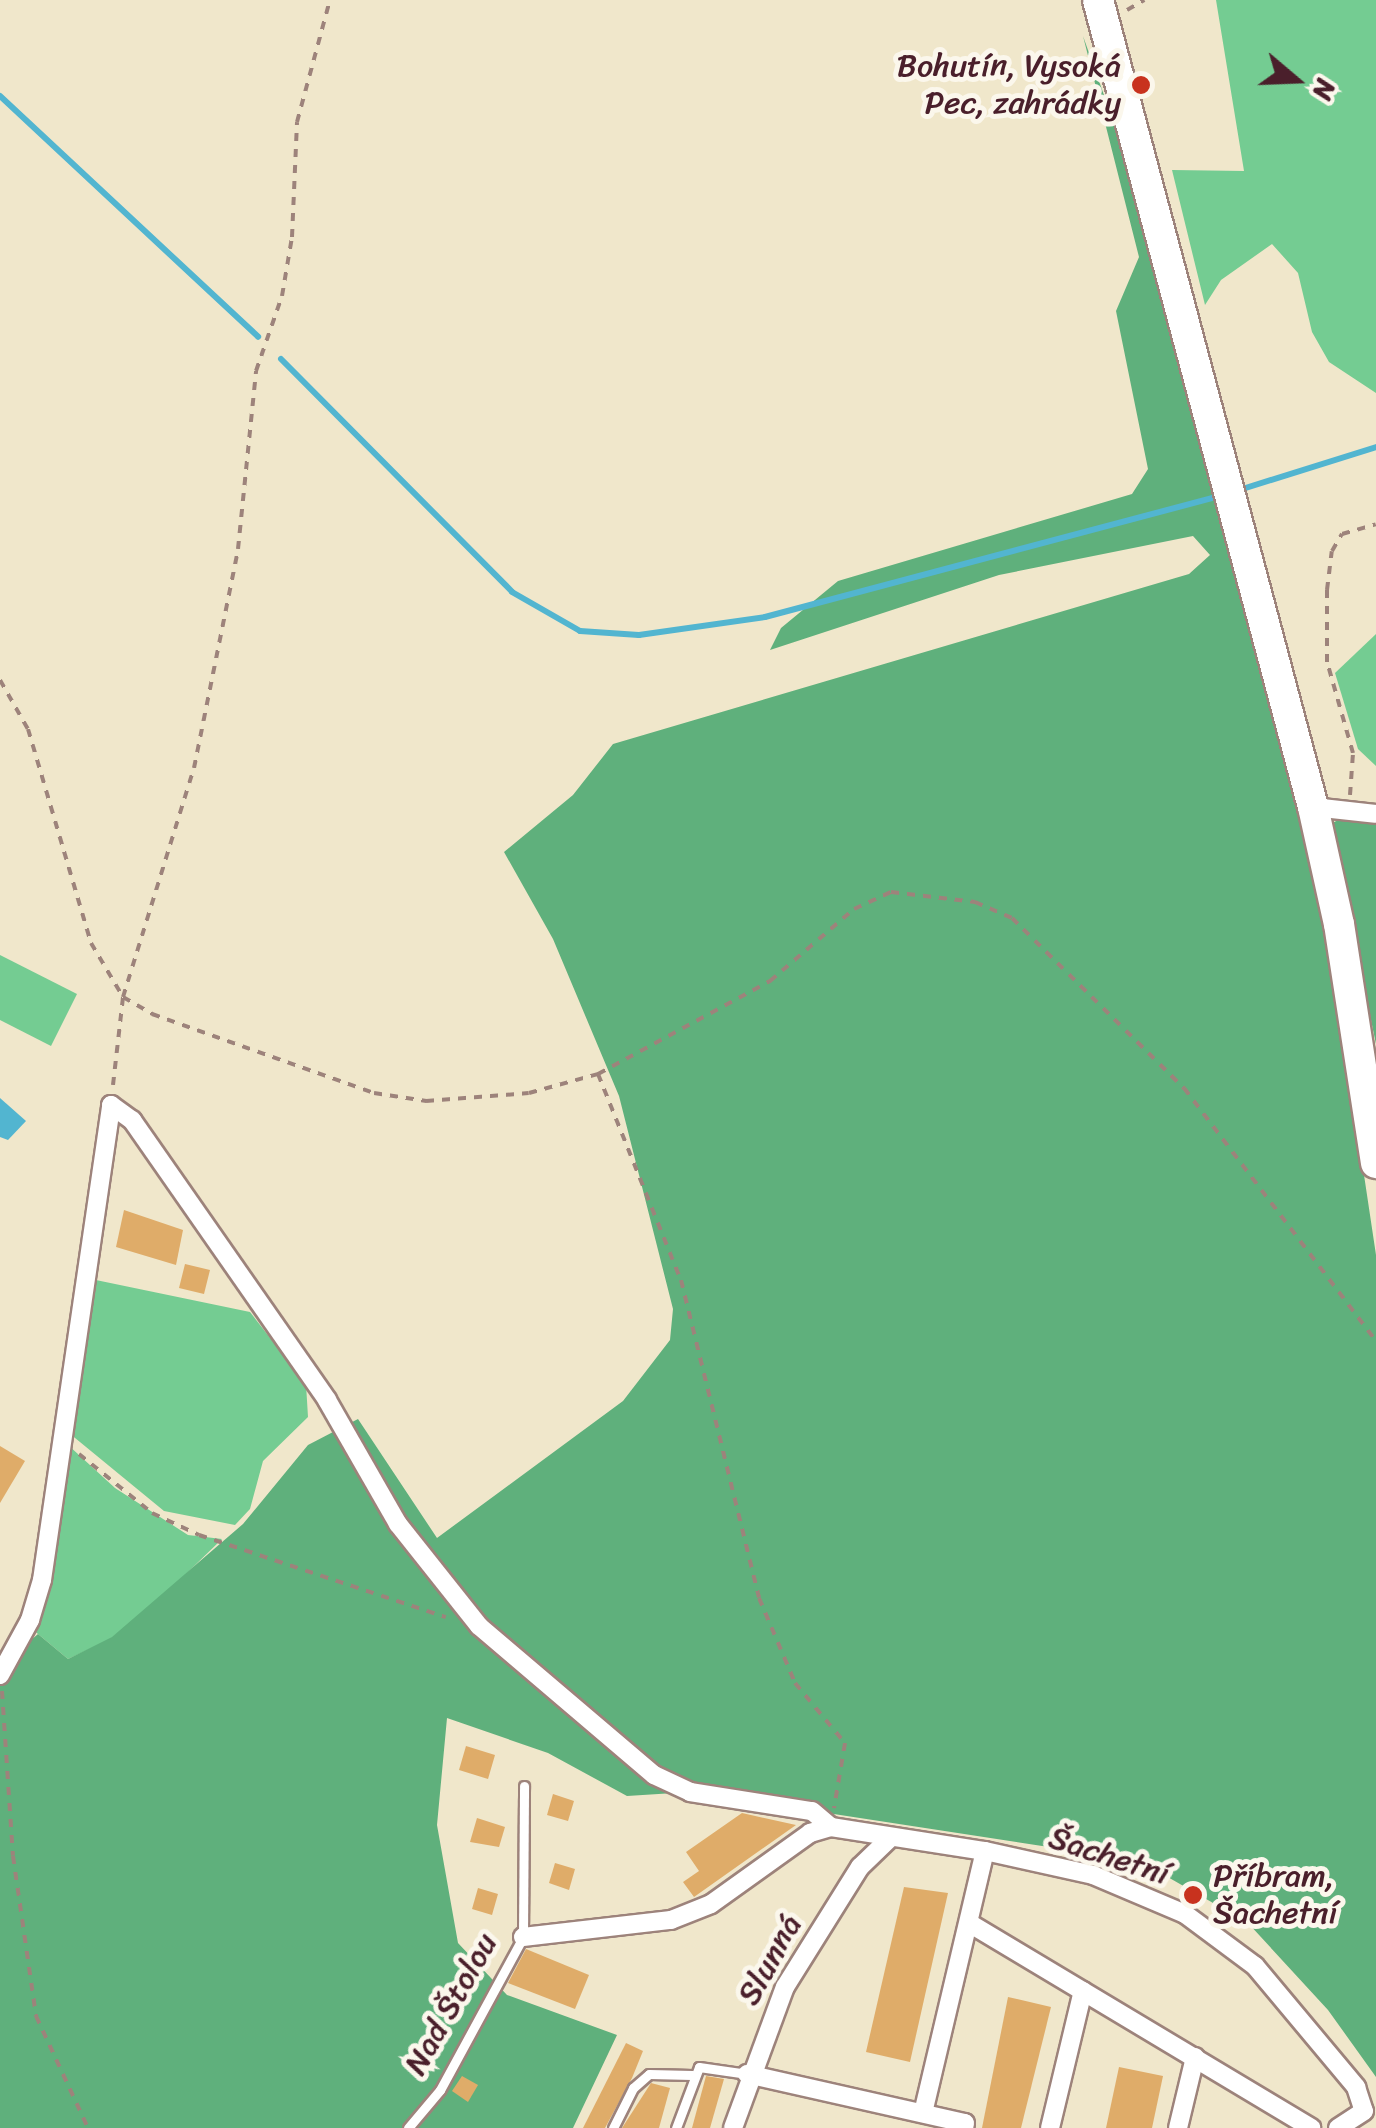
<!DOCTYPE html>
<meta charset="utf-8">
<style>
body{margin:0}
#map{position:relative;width:1376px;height:2128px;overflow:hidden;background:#f0e7cb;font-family:Sriracha,sans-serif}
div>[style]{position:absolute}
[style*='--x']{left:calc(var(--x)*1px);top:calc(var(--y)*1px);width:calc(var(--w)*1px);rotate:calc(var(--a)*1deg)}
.green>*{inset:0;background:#74cc92}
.forest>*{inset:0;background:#5fb07c}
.water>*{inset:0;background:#52b5d0}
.stream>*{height:6px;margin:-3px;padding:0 3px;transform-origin:3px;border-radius:3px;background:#52b5d0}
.building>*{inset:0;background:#dfac69}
.path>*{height:4px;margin-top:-2px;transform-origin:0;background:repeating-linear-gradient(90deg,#9d837b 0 8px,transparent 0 16px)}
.roads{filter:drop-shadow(2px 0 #9d837b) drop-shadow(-2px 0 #9d837b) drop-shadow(0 2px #9d837b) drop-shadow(0 -2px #9d837b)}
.lane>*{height:9px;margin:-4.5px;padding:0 4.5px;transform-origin:4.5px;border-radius:4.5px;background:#fff}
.street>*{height:18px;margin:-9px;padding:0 9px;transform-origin:9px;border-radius:9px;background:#fff}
.primary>*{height:30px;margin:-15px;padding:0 15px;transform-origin:15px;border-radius:15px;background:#fff}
.dots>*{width:28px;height:28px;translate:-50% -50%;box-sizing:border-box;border:5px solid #fbf7ec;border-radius:50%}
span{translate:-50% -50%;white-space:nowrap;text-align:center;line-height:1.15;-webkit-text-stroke:10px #fbf7ec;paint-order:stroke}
.poi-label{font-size:32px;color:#4a1f2b}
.right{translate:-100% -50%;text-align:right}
.left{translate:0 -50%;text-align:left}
.street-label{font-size:32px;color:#4a1f2b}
.north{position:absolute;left:1246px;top:30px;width:100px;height:100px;-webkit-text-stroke:8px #fbf7ec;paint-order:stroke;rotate:109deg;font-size:28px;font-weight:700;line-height:40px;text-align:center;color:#4a1f2b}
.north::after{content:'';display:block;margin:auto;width:35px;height:45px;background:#4a1f2b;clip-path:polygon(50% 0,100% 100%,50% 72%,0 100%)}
</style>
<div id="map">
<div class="green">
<div style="clip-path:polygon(1216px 0,1376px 0,1376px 393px,1329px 362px,1312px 332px,1298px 273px,1272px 244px,1221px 280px,1205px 305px,1172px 170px,1244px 171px)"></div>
<div style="clip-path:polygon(1376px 634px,1376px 766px,1358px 749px,1335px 673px)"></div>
<div style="clip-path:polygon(0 955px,77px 994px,51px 1046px,0 1020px)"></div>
<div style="clip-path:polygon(91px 1279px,250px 1312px,306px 1384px,308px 1417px,263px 1461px,250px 1509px,235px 1525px,164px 1511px,69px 1433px)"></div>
<div style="clip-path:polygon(67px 1444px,115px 1488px,188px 1535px,222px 1539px,153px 1606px,109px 1640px,68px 1659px,32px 1629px)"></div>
</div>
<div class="forest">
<div style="clip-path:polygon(1083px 36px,1127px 160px,1229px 518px,1324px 908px,1376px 1255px,1376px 2077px,1328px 2010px,1248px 1923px,1159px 1872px,1114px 1857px,690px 1792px,627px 1796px,548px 1753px,447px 1718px,437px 1825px,458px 1943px,507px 1995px,617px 2035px,573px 2128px,0 2128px,0 1676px,16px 1653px,38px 1634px,68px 1659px,112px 1637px,243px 1524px,308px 1445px,358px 1419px,437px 1538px,623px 1401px,670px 1340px,673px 1309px,619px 1096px,553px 939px,504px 852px,573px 795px,613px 744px,1189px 574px,1210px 555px,1193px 536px,999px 575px,770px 650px,781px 628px,838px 581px,1132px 494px,1148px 469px,1116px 311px,1139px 257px)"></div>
<div style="clip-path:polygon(1349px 815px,1376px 821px,1376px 1044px,1330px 824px)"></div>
</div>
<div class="water">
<div style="clip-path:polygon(0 1098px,26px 1121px,8px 1140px,0 1137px)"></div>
</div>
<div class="stream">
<div style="--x:0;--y:96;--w:353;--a:43"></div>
<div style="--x:281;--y:359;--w:328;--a:45.2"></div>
<div style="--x:512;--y:592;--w:78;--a:29.8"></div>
<div style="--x:580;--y:631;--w:59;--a:3.9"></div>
<div style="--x:639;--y:635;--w:127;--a:-8.1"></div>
<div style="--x:765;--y:617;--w:471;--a:-14.9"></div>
<div style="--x:1236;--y:491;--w:147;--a:-17.4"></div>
</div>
<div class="building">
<div style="clip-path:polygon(124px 1210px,183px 1230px,176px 1265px,116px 1247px)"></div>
<div style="clip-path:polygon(185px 1264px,210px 1270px,204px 1294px,179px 1288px)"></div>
<div style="clip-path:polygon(0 1446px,25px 1461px,0 1503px)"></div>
<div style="clip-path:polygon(466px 1746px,495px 1755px,488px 1779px,459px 1770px)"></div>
<div style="clip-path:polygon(553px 1794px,574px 1801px,568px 1821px,547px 1815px)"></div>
<div style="clip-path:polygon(742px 1813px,796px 1825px,694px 1897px,683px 1882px,699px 1871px,686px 1852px)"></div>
<div style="clip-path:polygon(477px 1818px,505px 1827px,499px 1847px,470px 1842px)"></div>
<div style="clip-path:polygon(555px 1863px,575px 1869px,569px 1890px,549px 1883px)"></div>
<div style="clip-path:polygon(904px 1887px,948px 1893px,910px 2062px,866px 2052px)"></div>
<div style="clip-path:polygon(478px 1888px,498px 1894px,492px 1915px,472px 1909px)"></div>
<div style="clip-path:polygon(526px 1949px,589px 1975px,575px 2009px,508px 1983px)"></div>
<div style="clip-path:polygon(1008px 1997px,1051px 2007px,1021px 2128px,982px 2128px)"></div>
<div style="clip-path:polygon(626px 2043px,643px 2051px,632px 2078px,605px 2128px,583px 2128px)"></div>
<div style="clip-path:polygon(1119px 2067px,1163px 2076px,1152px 2128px,1106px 2128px)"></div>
<div style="clip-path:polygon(462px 2076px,478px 2085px,468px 2102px,452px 2091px)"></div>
<div style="clip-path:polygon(706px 2076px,724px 2079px,710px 2128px,692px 2128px)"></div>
<div style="clip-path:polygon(651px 2083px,670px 2088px,659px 2128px,622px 2128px)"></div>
</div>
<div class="path">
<div style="--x:1127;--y:10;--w:20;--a:-30"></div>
<div style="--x:0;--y:680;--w:56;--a:60.3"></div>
<div style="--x:28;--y:729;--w:223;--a:73.6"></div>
<div style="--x:91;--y:943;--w:63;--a:59.3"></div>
<div style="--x:123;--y:997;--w:34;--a:30"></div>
<div style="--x:152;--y:1014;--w:236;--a:19.6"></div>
<div style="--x:374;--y:1093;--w:53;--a:8.7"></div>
<div style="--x:426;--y:1101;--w:103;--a:-4.4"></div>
<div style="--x:529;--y:1093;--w:72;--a:-15.4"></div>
<div style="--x:598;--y:1074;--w:196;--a:-28.4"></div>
<div style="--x:770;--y:981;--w:111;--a:-40.6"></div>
<div style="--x:854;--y:909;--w:41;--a:-24.7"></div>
<div style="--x:891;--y:892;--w:85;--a:6.8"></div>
<div style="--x:975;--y:902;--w:40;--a:23.4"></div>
<div style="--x:1012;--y:918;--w:242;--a:44.7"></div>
<div style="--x:1184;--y:1088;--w:318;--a:52.8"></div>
<div style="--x:1350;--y:795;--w:42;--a:-85.9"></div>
<div style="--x:1353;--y:753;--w:95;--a:-105.9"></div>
<div style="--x:1327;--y:662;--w:72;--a:-90"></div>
<div style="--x:1327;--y:590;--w:39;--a:-83"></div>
<div style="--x:1332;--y:551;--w:20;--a:-60"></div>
<div style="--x:1342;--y:534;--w:35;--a:-16"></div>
<div style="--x:598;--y:1074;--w:222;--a:68.1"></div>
<div style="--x:681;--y:1280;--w:327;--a:76.2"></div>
<div style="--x:759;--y:1598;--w:92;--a:67"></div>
<div style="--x:795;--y:1683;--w:78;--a:50.2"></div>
<div style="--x:845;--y:1743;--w:66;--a:99.6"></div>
<div style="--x:113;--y:1085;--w:89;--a:-83.5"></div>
<div style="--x:123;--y:997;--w:240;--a:-72.8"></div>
<div style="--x:194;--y:768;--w:223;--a:-78.6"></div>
<div style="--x:238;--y:549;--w:179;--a:-84.2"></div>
<div style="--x:256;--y:371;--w:79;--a:-70.9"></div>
<div style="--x:282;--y:296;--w:60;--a:-80.4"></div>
<div style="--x:292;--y:237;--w:115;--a:-87.5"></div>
<div style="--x:297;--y:122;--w:126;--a:-74.9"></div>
<div style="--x:79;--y:1454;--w:94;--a:38.9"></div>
<div style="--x:152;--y:1513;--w:52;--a:25.1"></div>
<div style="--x:199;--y:1535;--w:260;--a:18.4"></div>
<div style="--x:2;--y:1691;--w:165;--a:86.2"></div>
<div style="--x:13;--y:1856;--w:162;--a:81.8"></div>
<div style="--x:36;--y:2016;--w:123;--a:65.1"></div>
</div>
<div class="roads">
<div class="lane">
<div style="--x:408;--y:2128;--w:50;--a:-49.9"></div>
<div style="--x:440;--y:2090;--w:174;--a:-61.5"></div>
<div style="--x:523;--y:1937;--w:151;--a:-89.6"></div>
<div style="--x:613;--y:2128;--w:45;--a:-63.4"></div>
<div style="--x:633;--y:2088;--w:21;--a:-41"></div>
<div style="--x:649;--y:2074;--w:43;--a:1.3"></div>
<div style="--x:676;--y:2128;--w:65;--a:-69.3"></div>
<div style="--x:699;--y:2067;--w:49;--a:8.3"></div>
</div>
<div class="street">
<div style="--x:1313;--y:807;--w:63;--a:6.3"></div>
<div style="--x:0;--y:1675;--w:63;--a:-61.4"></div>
<div style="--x:30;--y:1620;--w:42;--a:-73.3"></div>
<div style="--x:42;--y:1580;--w:480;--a:-81.7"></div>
<div style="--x:111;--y:1105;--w:26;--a:36"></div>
<div style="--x:132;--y:1120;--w:341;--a:55.1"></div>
<div style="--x:327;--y:1400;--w:143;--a:60.2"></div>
<div style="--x:398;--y:1524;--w:130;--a:51.5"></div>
<div style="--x:479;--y:1626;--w:230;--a:40.4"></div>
<div style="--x:654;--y:1775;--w:40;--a:25"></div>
<div style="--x:690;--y:1792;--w:123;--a:8.9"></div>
<div style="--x:812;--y:1811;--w:25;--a:40"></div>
<div style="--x:969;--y:1923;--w:399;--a:30.9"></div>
<div style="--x:523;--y:1937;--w:149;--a:-6.6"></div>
<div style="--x:671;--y:1920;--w:43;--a:-21.8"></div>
<div style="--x:711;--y:1904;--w:122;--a:-35.6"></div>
<div style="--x:810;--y:1833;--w:22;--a:-16"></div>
<div style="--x:831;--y:1827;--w:156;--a:8.9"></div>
<div style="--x:985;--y:1851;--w:111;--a:12.5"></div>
<div style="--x:1093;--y:1875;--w:100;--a:23"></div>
<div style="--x:1185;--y:1914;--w:87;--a:36.6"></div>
<div style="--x:1255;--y:1966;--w:158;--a:50.1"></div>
<div style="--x:1356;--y:2087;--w:25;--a:72"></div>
<div style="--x:747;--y:2074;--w:223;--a:12.7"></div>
<div style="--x:965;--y:2123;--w:5;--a:101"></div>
<div style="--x:923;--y:2113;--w:269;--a:-76.7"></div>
<div style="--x:733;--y:2128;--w:150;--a:-69.8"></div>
<div style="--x:785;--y:1987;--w:142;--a:-58"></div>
<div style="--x:860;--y:1867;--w:40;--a:-44"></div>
<div style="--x:1050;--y:2128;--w:141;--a:-76.5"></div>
<div style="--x:1178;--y:2128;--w:73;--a:-76.5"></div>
<div style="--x:1338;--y:2128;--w:31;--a:-33"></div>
</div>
<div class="primary">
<div style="--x:1098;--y:0;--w:835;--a:75.08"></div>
<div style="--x:1313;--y:807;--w:120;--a:77.5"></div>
<div style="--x:1339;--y:924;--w:242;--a:81.2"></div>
</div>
</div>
<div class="dots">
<div style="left:1141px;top:85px;background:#c8321e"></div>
<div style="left:1193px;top:1895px;background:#c8321e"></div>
</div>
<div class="poi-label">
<span class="right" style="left:1121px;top:85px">Bohutín, Vysoká<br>Pec, zahrádky</span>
<span class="left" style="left:1213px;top:1895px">Příbram,<br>Šachetní</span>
</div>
<div class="street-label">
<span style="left:1109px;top:1856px;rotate:18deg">Šachetní</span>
<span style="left:770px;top:1960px;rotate:-61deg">Slunná</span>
<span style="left:451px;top:2004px;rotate:-61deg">Nad Štolou</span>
</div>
<div class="north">N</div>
</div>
